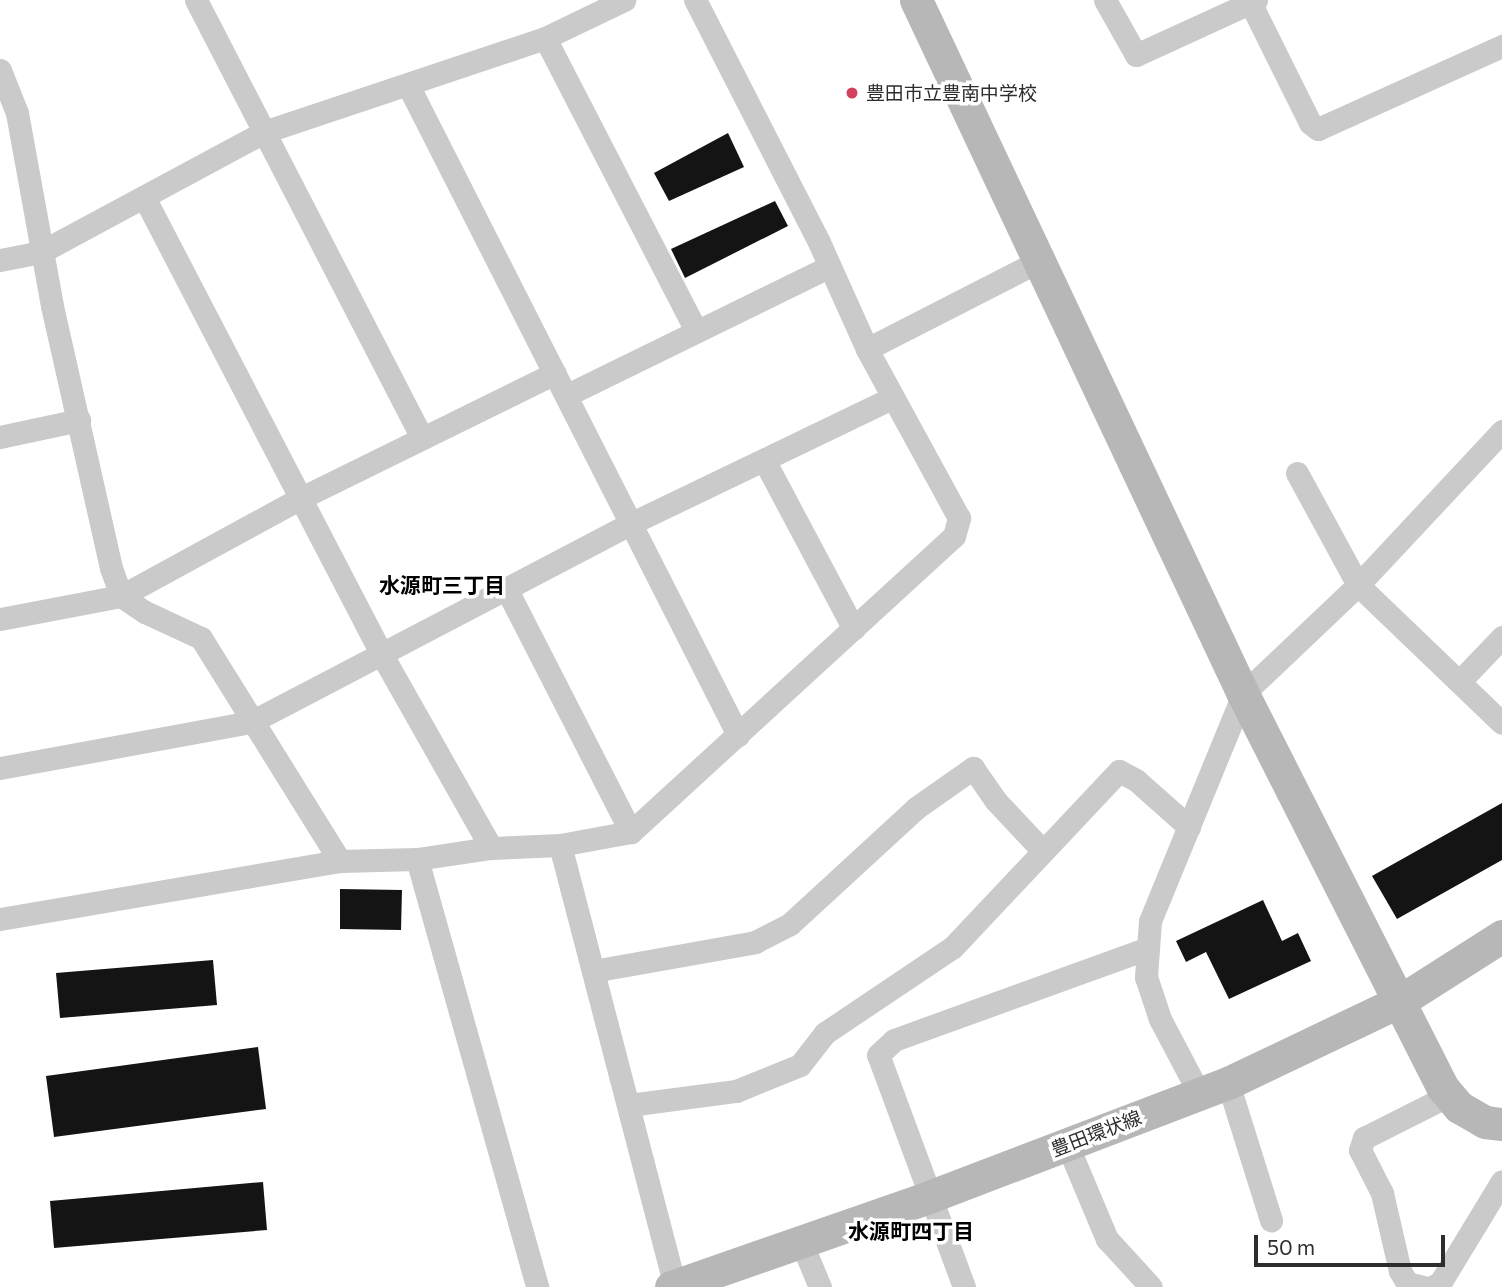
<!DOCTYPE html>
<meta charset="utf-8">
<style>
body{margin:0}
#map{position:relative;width:1502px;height:1287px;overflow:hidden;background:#fff;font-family:Commissioner,"Noto Sans JP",sans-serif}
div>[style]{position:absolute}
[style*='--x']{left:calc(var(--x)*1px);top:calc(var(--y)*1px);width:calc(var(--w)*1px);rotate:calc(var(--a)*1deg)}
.building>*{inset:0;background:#141414}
.street>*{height:23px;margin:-11.5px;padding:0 11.5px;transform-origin:11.5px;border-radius:11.5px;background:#cacaca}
.secondary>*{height:33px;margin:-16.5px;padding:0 16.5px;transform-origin:16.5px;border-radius:16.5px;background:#b7b7b7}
.dots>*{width:19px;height:19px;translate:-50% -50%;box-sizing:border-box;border:4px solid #fff;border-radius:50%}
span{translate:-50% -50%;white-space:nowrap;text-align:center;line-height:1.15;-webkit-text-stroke:7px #fff;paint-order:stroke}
.poi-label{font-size:19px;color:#2d2d2d}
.left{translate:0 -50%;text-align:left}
.street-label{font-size:19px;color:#2d2d2d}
.neighbourhood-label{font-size:21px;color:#000;font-weight:700}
.scale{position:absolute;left:1254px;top:1235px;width:191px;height:32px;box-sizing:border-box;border:4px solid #2d2d2d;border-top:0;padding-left:9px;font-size:21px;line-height:24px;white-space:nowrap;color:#2d2d2d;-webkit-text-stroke:5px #fff;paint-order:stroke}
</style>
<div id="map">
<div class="building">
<div style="clip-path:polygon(728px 133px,744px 167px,669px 201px,654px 173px)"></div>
<div style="clip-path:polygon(775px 201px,788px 226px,685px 278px,671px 249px)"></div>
<div style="clip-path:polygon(1502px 803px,1502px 860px,1397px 919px,1372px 876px)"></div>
<div style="clip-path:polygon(340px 889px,402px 890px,401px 930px,340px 929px)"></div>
<div style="clip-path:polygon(1263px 900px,1282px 941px,1298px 933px,1311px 961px,1229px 999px,1206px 952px,1186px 962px,1176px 941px)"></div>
<div style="clip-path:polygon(213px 960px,217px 1005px,60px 1018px,56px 973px)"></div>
<div style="clip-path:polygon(258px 1047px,266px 1109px,54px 1137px,46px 1076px)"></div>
<div style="clip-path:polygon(263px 1182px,267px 1230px,54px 1248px,50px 1201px)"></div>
</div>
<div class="street">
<div style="--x:196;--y:0;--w:492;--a:62.7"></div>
<div style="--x:1105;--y:0;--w:63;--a:60.6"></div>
<div style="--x:1136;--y:55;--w:132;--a:-24.6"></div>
<div style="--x:1249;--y:0;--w:137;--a:63.6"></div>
<div style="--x:1310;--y:123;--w:10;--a:37"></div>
<div style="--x:1318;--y:129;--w:202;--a:-24.3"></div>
<div style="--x:545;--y:38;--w:329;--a:62.7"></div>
<div style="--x:0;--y:70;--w:46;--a:68.4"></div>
<div style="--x:17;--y:113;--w:196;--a:79.7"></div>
<div style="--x:52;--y:306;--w:269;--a:77.3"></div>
<div style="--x:111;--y:568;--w:30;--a:70"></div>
<div style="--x:121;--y:596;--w:29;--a:34"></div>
<div style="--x:145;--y:612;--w:62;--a:24.9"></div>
<div style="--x:201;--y:638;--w:263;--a:58.1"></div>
<div style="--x:409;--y:87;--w:727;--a:63.08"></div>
<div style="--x:144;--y:197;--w:516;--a:62.54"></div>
<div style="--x:382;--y:655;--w:222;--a:60.5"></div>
<div style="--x:0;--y:260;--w:42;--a:-11"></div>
<div style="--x:41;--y:252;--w:253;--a:-28.3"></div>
<div style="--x:264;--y:132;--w:296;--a:-18.5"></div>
<div style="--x:545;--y:38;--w:88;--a:-25.7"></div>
<div style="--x:867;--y:349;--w:193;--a:-27.1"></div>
<div style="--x:567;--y:395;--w:291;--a:-26.1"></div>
<div style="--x:0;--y:437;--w:81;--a:-12.1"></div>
<div style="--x:764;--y:460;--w:191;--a:62"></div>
<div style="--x:1297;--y:473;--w:128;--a:61.4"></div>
<div style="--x:1358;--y:585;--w:199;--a:43.8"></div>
<div style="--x:507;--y:590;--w:272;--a:62.9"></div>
<div style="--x:0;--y:619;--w:123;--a:-10.8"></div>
<div style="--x:121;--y:596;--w:203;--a:-28.6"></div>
<div style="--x:299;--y:499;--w:285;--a:-26.2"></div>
<div style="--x:1460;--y:681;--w:61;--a:-46.3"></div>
<div style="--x:0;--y:768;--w:255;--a:-10.4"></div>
<div style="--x:251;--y:722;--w:430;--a:-27.6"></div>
<div style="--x:632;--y:523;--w:288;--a:-25.7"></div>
<div style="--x:560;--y:845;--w:457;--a:75.4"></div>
<div style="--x:417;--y:859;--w:445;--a:74.3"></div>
<div style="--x:0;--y:919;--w:345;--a:-9.7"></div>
<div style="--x:340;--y:861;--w:77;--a:-1.5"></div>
<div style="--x:417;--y:859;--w:75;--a:-8.5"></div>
<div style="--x:491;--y:848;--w:69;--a:-2.5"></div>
<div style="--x:560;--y:845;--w:72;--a:-10.4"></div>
<div style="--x:631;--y:832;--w:438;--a:-42.5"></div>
<div style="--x:954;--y:536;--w:19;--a:-74"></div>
<div style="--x:959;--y:518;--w:192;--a:-118.6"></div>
<div style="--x:867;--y:349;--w:117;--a:-114.2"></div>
<div style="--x:819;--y:242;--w:272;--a:-117.1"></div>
<div style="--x:593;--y:971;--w:165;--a:-10.1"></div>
<div style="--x:755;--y:942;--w:39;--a:-27"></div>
<div style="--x:790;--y:924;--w:171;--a:-42.6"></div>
<div style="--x:916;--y:808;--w:70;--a:-35.1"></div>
<div style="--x:973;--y:768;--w:40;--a:55.1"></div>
<div style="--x:996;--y:801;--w:66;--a:46.8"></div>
<div style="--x:1228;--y:1083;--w:144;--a:72.6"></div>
<div style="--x:1199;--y:1093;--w:84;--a:-117.8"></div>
<div style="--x:1160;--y:1019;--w:44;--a:-108.4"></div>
<div style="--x:1146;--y:977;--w:56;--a:-85.9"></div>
<div style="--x:1150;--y:921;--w:245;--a:-67.7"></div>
<div style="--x:1243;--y:694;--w:158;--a:-43.5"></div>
<div style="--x:1358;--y:585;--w:211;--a:-46.9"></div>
<div style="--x:629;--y:1105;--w:108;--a:-7.5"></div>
<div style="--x:736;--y:1091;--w:69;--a:-22.1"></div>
<div style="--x:800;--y:1065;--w:41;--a:-52"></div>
<div style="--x:825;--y:1033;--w:154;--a:-33.9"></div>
<div style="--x:953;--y:947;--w:242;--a:-46.7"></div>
<div style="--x:1119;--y:771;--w:19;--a:28"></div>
<div style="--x:1136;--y:780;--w:71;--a:41.6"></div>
<div style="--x:1067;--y:1144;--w:103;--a:67.2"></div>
<div style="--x:1107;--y:1239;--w:65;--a:47.5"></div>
<div style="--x:802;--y:1244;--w:47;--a:67.3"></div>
<div style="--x:964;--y:1287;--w:247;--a:-110.3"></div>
<div style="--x:878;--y:1055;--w:22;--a:-43"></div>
<div style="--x:894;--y:1040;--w:270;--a:-19.9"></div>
<div style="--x:1423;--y:1287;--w:16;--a:-166"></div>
<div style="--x:1407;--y:1283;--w:14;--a:-120"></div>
<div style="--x:1400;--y:1271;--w:80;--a:-103"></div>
<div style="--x:1382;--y:1193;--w:48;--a:-117.1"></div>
<div style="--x:1360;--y:1150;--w:13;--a:-72"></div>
<div style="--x:1364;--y:1138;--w:95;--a:-26.8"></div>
<div style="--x:1432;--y:1287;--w:9;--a:-27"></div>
<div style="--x:1440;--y:1283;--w:119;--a:-58.7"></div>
</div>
<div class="secondary">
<div style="--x:916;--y:0;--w:767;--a:64.77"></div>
<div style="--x:1243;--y:694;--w:442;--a:63.1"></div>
<div style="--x:1443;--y:1088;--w:25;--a:50"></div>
<div style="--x:1459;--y:1107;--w:30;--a:30"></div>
<div style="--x:1485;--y:1122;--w:17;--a:7"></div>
<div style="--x:671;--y:1287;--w:273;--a:-19.2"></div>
<div style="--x:929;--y:1197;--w:320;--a:-20.9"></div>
<div style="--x:1228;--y:1083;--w:191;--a:-25.5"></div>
<div style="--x:1400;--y:1001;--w:121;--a:-32.5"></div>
</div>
<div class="dots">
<div style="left:852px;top:93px;background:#d33f5e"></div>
</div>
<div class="poi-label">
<span class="left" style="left:866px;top:93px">豊田市立豊南中学校</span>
</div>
<div class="street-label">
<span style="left:1096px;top:1133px;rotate:-21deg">豊田環状線</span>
</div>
<div class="neighbourhood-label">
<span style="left:442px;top:585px">水源町三丁目</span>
<span style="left:911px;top:1231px">水源町四丁目</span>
</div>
<div class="scale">50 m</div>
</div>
